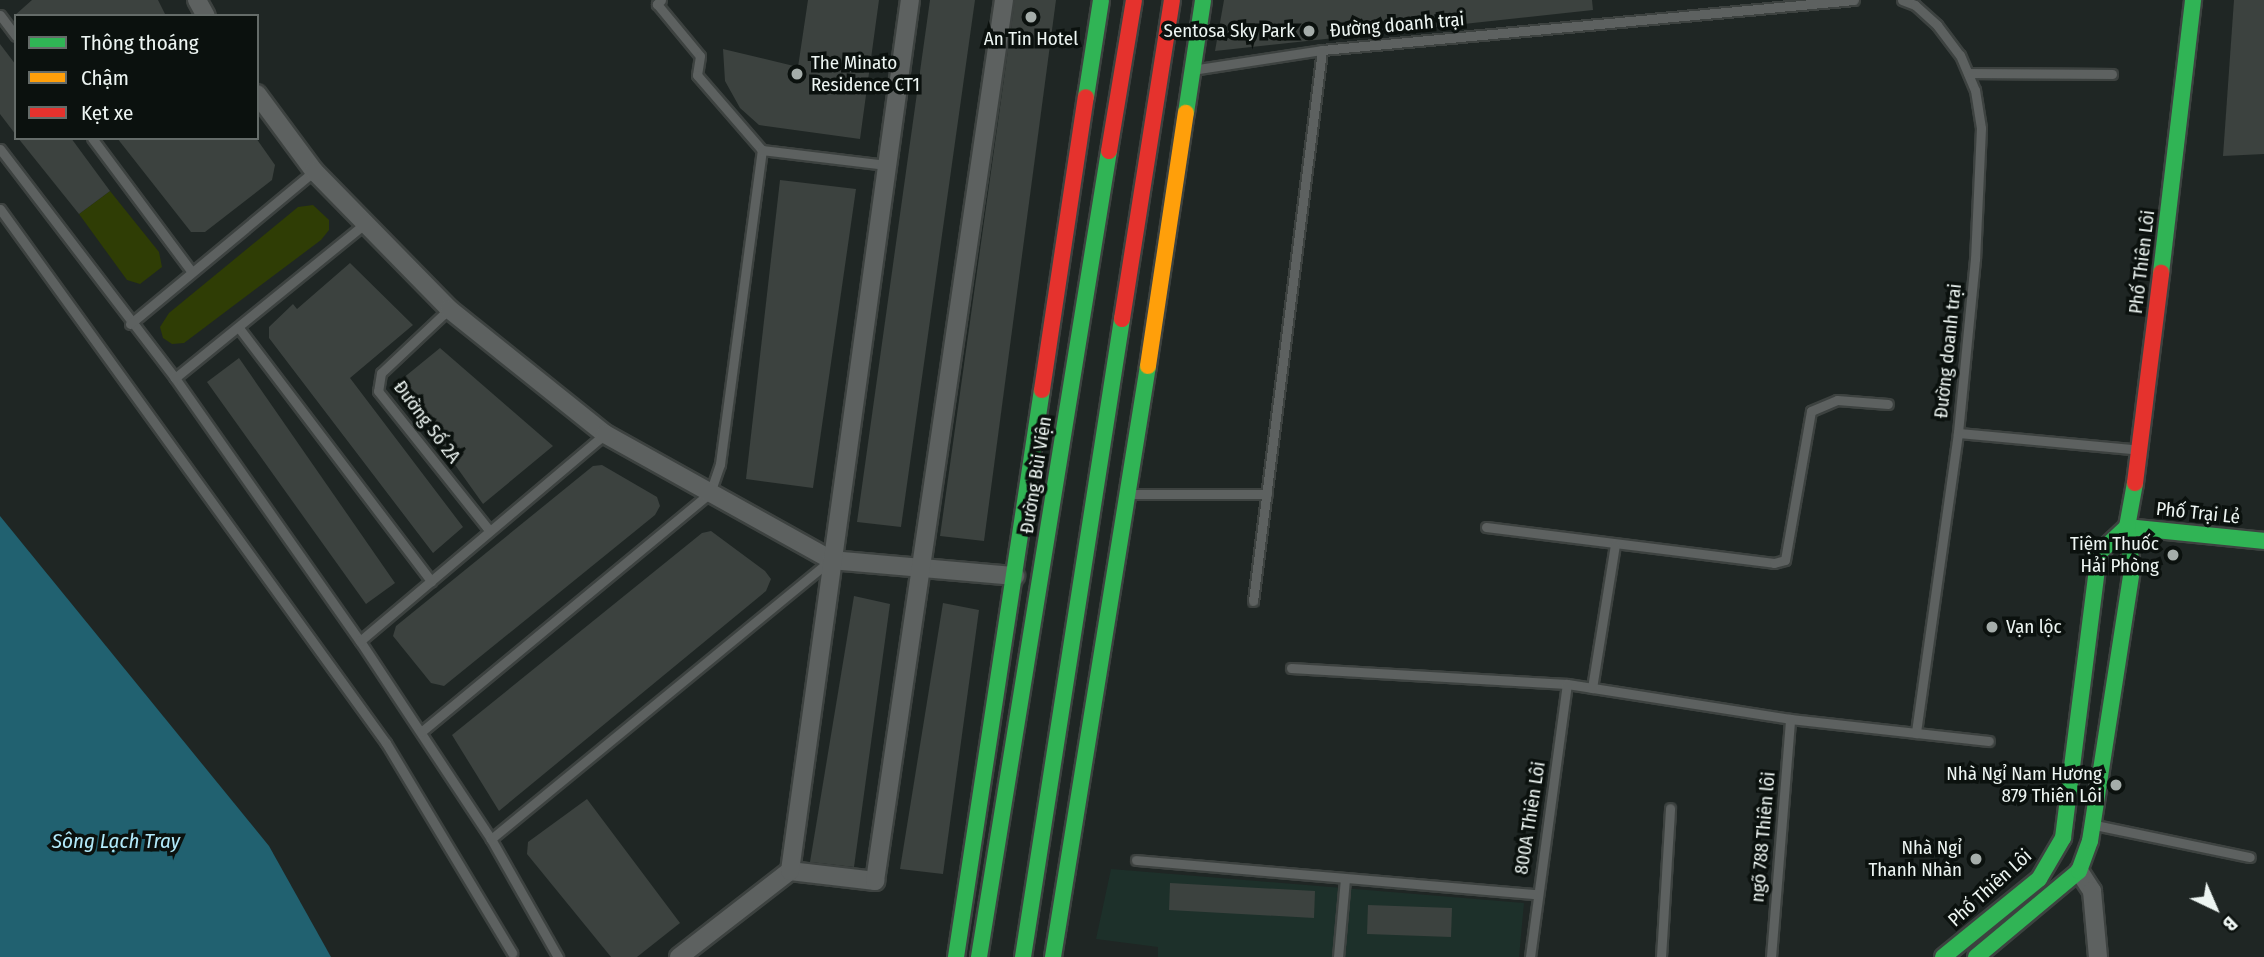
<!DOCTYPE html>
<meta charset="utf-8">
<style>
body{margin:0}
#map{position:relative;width:2264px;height:957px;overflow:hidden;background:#1f2624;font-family:"Fira Sans Condensed",sans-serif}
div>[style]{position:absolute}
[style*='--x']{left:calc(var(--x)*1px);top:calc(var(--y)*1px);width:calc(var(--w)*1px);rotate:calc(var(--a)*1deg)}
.built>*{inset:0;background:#1d302a}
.green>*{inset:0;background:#2f3d05}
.water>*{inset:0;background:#216170}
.building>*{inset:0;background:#3c423f}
.roads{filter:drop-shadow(2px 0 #3d4240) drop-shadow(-2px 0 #3d4240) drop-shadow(0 2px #3d4240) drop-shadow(0 -2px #3d4240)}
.lane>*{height:9px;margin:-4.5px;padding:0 4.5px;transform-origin:4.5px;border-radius:4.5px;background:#5d6160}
.street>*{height:18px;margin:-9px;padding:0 9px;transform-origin:9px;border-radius:9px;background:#5d6160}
.fast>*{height:16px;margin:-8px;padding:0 8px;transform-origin:8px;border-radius:8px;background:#30b455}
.slow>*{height:16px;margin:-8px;padding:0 8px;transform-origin:8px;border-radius:8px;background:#ff9f0a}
.jam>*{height:16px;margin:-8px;padding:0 8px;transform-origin:8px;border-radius:8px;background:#e5322d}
.dots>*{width:19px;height:19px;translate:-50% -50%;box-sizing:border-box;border:4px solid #0b110e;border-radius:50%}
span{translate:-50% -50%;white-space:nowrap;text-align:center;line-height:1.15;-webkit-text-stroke:7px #0b110e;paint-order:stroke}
.street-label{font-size:19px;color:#edf5f2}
.poi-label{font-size:19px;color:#edf5f2}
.right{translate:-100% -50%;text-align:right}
.left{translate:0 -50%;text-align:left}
.water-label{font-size:21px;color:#b2eafa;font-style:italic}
.legend{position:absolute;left:14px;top:14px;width:245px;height:126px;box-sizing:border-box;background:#0b110e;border:2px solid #656c69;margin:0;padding:9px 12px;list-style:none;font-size:21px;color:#edf5f2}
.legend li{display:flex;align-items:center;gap:14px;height:35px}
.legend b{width:35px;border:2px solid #656c69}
.north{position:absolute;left:2180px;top:873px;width:70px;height:70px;-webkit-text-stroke:5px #0b110e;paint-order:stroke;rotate:136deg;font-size:19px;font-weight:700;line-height:28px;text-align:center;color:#edf5f2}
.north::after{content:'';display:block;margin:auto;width:24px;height:32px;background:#edf5f2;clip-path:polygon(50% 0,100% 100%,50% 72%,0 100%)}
</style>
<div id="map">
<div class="built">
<div style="clip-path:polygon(1111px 869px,1524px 903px,1519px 957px,1158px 957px,1158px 947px,1096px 939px)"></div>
</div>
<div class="green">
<div style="clip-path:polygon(110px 191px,159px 252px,162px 267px,140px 284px,127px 280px,79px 214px)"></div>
<div style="clip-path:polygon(313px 205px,329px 220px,329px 230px,321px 240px,184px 343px,172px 344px,163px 338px,160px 327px,169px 313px,298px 207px)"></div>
</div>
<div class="water">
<div style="clip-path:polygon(0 516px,269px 846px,331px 957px,0 957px)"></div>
</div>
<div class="building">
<div style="clip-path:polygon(32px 0,158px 0,166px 16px,14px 16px)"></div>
<div style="clip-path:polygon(808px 0,879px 0,860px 139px,759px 125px,740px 108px,725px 81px,723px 49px,798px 67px)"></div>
<div style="clip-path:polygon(930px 0,975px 0,901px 527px,857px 522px)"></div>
<div style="clip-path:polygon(1015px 0,1056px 0,984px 541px,940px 536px)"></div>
<div style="clip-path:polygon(1224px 0,1592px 0,1593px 10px,1215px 51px)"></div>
<div style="clip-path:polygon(2234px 0,2264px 0,2264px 154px,2223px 156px)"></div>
<div style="clip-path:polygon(0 44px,16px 65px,16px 135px,0 114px)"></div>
<div style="clip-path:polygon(18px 138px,71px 138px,110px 191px,79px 214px)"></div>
<div style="clip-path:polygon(117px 138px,256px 138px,275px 165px,272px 180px,205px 232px,191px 232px)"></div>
<div style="clip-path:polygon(780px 180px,856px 189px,813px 488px,746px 479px)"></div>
<div style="clip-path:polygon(350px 263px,413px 325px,350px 378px,463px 527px,433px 553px,269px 338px,269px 327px,293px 304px,297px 309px)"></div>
<div style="clip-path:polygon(440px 348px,553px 446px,483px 504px,403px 392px,402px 379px)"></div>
<div style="clip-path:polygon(239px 358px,395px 583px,366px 604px,207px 382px)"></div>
<div style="clip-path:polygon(602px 465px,657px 497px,660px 506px,655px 515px,444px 686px,431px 683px,393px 636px,396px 626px,593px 466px)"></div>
<div style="clip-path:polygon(711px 531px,765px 571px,771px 579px,766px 591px,499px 811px,452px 735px,702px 533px)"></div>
<div style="clip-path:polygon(854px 596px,890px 604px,854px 867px,810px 862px)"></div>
<div style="clip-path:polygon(943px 603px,979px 610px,943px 874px,900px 869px)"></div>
<div style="clip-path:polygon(587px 799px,680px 923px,637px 957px,611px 957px,527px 854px,528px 842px)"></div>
<div style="clip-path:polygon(1170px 883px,1315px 891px,1314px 918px,1169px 910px)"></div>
<div style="clip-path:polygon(1368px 905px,1452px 908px,1451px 937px,1367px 934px)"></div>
</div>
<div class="roads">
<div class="lane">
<div style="--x:661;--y:0;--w:6;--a:135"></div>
<div style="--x:657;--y:4;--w:67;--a:50.4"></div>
<div style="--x:700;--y:56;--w:19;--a:99"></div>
<div style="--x:697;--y:75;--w:99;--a:49.1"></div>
<div style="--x:1902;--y:0;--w:14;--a:21"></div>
<div style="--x:1915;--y:5;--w:30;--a:42"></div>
<div style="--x:1937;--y:25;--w:38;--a:53"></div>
<div style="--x:1960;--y:55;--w:38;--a:67"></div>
<div style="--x:1975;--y:90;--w:38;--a:81"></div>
<div style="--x:1981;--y:128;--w:131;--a:92.6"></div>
<div style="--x:1975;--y:259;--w:175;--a:95.6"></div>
<div style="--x:1958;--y:433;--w:303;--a:98"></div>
<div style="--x:0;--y:15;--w:26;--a:53"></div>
<div style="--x:1198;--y:69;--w:125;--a:-8.7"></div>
<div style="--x:1322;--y:50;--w:534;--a:-5.37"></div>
<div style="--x:1968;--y:73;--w:144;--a:0.4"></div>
<div style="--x:92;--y:138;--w:166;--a:53.3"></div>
<div style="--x:0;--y:149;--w:288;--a:52.6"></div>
<div style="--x:175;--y:378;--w:322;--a:54.9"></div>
<div style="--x:360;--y:641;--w:237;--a:56.5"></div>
<div style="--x:491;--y:839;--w:136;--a:60.4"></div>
<div style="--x:0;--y:209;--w:659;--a:54.14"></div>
<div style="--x:386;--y:743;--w:245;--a:59"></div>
<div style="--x:449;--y:309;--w:93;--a:136.7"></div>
<div style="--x:381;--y:373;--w:18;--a:99"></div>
<div style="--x:378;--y:391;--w:178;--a:51.4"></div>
<div style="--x:130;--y:324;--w:239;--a:-39.7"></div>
<div style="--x:239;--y:328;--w:318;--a:52.8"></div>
<div style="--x:175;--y:378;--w:242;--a:-39.1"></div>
<div style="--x:1958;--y:433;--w:183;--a:5.3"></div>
<div style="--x:1132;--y:494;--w:135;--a:0"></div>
<div style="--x:1486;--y:527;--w:290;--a:7.1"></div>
<div style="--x:1774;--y:563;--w:11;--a:-15"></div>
<div style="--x:1785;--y:560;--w:151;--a:-80.1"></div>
<div style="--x:1811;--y:411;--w:28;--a:-23"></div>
<div style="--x:1837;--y:400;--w:51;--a:4.5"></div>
<div style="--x:1253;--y:601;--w:555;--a:-82.86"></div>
<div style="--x:360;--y:641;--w:321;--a:-40.2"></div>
<div style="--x:1291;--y:668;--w:276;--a:3.3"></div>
<div style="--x:1567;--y:684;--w:226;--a:8.9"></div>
<div style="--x:1790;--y:719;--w:200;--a:6.3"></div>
<div style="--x:1592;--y:688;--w:145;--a:-80.9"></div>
<div style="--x:421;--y:732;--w:375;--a:-39.6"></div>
<div style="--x:710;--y:493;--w:31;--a:-71"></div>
<div style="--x:720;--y:464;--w:317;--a:-82.4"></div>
<div style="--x:762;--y:150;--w:125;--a:6.9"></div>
<div style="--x:2095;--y:825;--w:158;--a:11.7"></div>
<div style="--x:491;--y:839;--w:440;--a:-39.4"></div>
<div style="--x:1136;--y:860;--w:400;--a:4.9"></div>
<div style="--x:1338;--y:957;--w:78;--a:-84.9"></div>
<div style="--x:1530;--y:957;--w:275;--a:-82.3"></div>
<div style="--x:1661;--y:957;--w:149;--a:-86.5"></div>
<div style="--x:1771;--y:957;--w:239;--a:-85.4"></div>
</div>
<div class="street">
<div style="--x:197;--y:0;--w:18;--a:61"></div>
<div style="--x:257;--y:94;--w:96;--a:53.5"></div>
<div style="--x:314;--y:171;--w:193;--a:45.6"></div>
<div style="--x:449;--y:309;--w:200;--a:38.7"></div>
<div style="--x:605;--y:434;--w:259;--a:29.1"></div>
<div style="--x:831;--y:560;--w:185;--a:5"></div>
<div style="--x:790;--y:871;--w:86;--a:6.7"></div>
<div style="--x:875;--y:881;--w:890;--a:-81.67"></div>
<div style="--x:2079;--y:871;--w:24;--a:57"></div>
<div style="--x:2092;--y:891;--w:66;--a:84.8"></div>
<div style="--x:679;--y:957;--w:140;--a:-37.8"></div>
<div style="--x:790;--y:871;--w:879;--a:-82.16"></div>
</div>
<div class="fast">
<div style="--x:1086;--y:97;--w:98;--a:-81.2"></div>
<div style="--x:1186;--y:113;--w:114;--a:-81.4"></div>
<div style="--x:2161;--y:273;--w:275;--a:-83.3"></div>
<div style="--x:2127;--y:527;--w:138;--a:5.8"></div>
<div style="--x:956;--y:957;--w:573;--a:-81.38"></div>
<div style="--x:979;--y:957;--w:816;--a:-80.84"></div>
<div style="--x:1023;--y:957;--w:646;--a:-81.18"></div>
<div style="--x:1053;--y:957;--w:599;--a:-80.87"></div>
<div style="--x:1943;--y:957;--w:124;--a:-39.1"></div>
<div style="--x:2039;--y:879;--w:48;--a:-59.7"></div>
<div style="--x:2063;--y:838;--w:287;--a:-82.8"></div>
<div style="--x:2099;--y:553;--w:38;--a:-43"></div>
<div style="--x:1976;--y:957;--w:134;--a:-39.9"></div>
<div style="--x:2079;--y:871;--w:32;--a:-70"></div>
<div style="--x:2090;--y:841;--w:275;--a:-81.2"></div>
<div style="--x:2132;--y:569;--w:42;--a:-96.8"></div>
<div style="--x:2127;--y:527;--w:45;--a:-79.7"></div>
</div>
<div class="slow">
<div style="--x:1148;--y:366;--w:256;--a:-81.5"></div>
</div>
<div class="jam">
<div style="--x:1109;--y:151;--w:153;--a:-80.6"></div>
<div style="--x:1122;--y:319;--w:323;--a:-81.1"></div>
<div style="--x:1042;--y:390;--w:296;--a:-81.5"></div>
<div style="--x:2135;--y:483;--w:212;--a:-82.9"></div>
</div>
</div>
<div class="dots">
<div style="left:1031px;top:17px;background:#a5adaa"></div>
<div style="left:1309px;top:31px;background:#a5adaa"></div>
<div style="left:797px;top:74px;background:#a5adaa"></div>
<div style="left:2173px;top:555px;background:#a5adaa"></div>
<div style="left:1992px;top:627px;background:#a5adaa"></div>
<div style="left:2116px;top:785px;background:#a5adaa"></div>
<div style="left:1976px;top:859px;background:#a5adaa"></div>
</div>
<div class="street-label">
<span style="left:1397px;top:25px;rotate:-5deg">Đường doanh trại</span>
<span style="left:2142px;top:262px;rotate:-83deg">Phố Thiên Lôi</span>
<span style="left:1948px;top:351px;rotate:-84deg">Đường doanh trại</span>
<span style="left:427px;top:422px;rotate:53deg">Đường Số 2A</span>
<span style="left:1036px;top:475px;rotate:-81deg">Đường Bùi Viện</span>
<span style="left:2198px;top:513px;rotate:6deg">Phố Trại Lẻ</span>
<span style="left:1530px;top:818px;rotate:-81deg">800A Thiên Lôi</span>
<span style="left:1763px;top:837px;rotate:-85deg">ngõ 788 Thiên lôi</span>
<span style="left:1990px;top:888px;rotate:-42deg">Phố Thiên Lôi</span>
</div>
<div class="poi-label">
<span class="right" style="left:1295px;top:31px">Sentosa Sky Park</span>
<span style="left:1031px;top:39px">An Tin Hotel</span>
<span class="left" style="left:811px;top:74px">The Minato<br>Residence CT1</span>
<span class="right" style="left:2159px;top:555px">Tiệm Thuốc<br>Hải Phòng</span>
<span class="left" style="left:2006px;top:627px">Vạn lộc</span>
<span class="right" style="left:2102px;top:785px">Nhà Ngỉ Nam Hương<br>879 Thiên Lôi</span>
<span class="right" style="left:1962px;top:859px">Nhà Ngỉ<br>Thanh Nhàn</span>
</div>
<div class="water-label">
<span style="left:116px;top:841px">Sông Lạch Tray</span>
</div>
<ul class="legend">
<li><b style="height:9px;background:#30b455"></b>Thông thoáng</li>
<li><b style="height:9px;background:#ff9f0a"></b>Chậm</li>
<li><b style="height:9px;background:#e5322d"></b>Kẹt xe</li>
</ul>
<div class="north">B</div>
</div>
